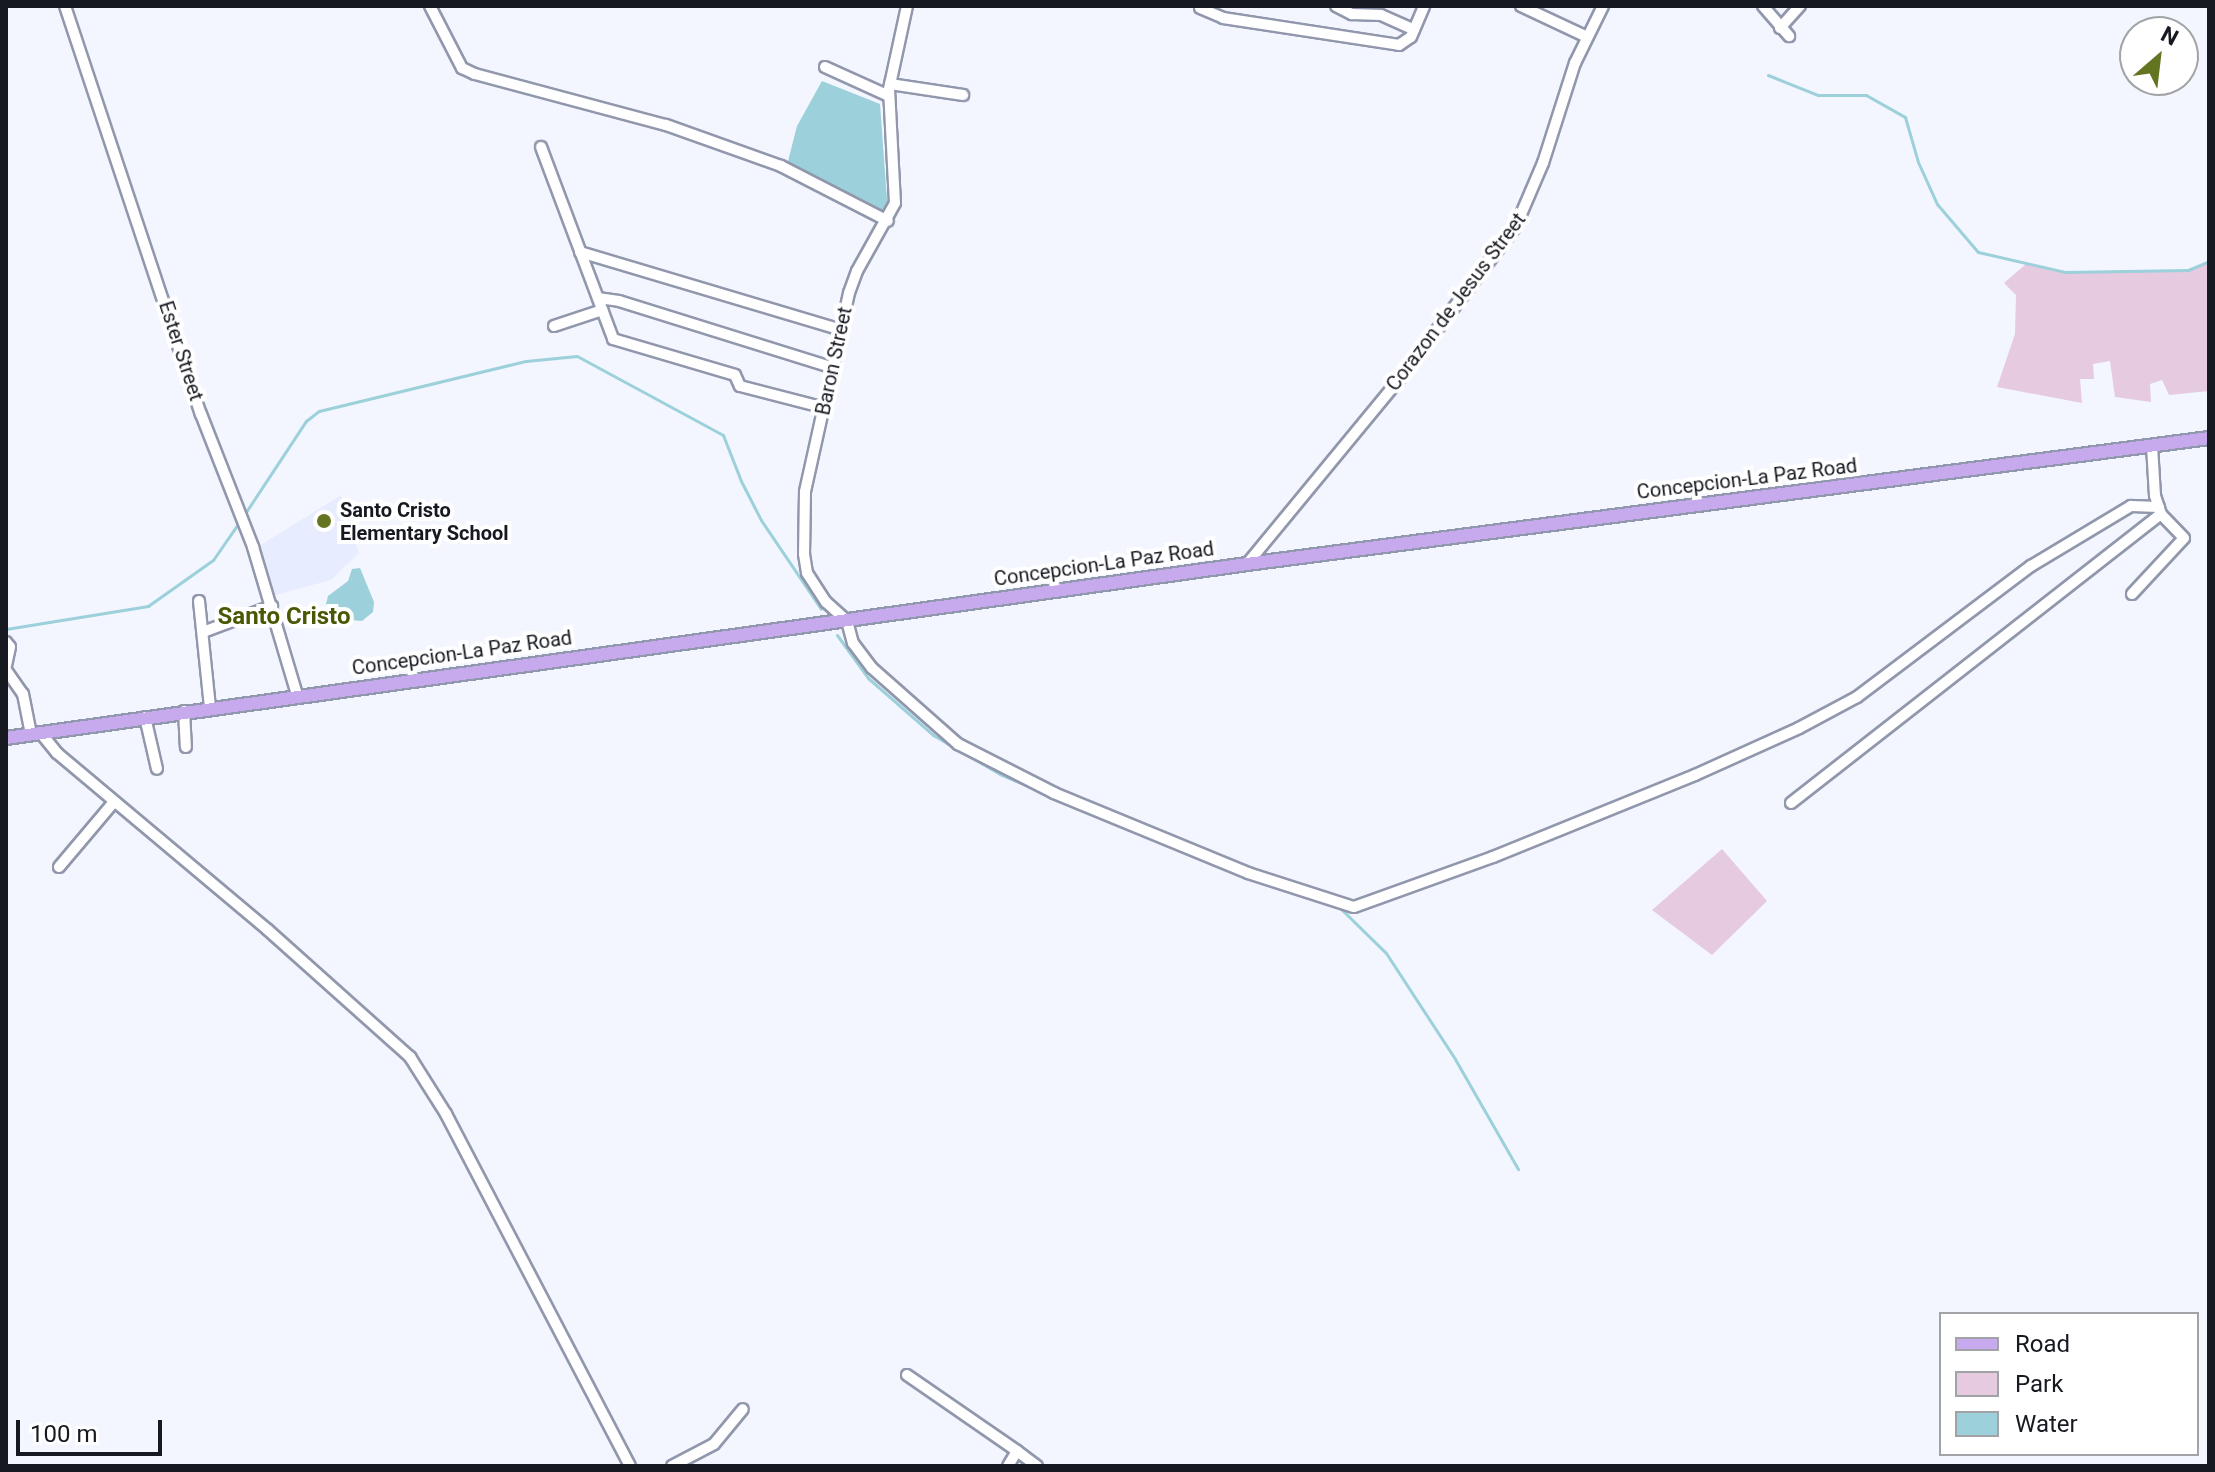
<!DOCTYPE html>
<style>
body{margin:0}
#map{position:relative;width:2215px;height:1472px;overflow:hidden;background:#f3f6ff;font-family:Roboto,sans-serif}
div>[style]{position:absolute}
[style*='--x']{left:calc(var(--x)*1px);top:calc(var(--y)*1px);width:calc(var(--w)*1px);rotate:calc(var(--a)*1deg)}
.built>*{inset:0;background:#e7edff}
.green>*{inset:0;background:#e5cae0}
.water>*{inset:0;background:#9cd0da}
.stream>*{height:3px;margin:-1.5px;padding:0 1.5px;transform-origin:1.5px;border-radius:1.5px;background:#9cd0da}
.roads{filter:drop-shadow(2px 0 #9197ac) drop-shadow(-2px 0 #9197ac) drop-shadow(0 2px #9197ac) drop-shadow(0 -2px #9197ac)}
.minor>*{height:10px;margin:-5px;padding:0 5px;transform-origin:5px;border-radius:5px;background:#fff}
.major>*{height:12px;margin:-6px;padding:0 6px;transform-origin:6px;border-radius:6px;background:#c7aaed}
.dots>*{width:22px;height:22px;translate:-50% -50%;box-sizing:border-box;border:4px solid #fff;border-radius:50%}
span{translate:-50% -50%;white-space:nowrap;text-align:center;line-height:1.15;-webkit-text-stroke:8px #fff;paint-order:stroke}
.street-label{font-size:20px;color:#171921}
.poi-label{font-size:20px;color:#171921;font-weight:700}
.left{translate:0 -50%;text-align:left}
.quarter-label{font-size:24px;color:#4a5806;font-weight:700}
.frame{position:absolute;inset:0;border:8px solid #171921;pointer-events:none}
.legend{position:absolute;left:1939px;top:1312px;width:260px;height:144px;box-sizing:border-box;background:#fff;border:2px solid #a2a3a6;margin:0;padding:10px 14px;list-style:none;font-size:24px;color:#171921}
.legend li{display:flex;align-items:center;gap:16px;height:40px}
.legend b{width:40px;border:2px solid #a2a3a6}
.north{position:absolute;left:2119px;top:16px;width:80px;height:80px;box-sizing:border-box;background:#fff;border:2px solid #a2a3a6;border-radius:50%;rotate:28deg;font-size:22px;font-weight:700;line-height:32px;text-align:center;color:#171921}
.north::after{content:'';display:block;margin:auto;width:28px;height:36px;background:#647522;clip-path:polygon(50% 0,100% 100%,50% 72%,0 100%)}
.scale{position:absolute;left:16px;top:1420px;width:146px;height:36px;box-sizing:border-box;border:4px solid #171921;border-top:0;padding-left:10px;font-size:24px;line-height:28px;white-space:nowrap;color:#171921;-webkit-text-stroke:6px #fff;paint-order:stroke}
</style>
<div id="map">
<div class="built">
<div style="clip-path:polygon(341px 495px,359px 553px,331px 580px,272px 596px,256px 548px)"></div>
</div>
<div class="green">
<div style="clip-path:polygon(2209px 261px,2209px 391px,2169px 395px,2162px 380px,2150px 384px,2151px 402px,2115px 397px,2110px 361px,2093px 364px,2094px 379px,2080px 379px,2082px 403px,1997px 387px,2015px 334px,2016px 295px,2004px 283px,2027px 263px,2065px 272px,2188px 270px)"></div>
<div style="clip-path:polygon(1722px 849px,1767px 901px,1712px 955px,1652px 910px)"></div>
</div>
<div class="water">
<div style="clip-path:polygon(822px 81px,880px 104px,888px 213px,787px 165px,797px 126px)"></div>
<div style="clip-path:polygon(360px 568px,374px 602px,373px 612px,362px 621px,339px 619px,326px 604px,328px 596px,348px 581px,352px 569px)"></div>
</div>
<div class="stream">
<div style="--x:1768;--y:75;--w:54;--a:21.8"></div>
<div style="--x:1818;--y:95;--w:48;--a:0"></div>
<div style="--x:1866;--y:95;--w:45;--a:29.4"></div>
<div style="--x:1905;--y:117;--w:47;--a:73.9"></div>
<div style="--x:1918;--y:162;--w:46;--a:65.7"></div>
<div style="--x:1937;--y:204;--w:63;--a:49.5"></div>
<div style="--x:1978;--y:252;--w:89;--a:12.9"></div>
<div style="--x:2065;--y:272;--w:123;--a:-0.9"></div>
<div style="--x:2188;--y:270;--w:23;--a:-23"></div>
<div style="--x:244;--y:515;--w:113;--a:-56.6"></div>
<div style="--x:306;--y:421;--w:16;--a:-38"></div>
<div style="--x:319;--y:411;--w:213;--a:-13.6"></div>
<div style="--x:526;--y:361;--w:51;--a:-5.6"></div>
<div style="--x:577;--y:356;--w:166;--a:28.4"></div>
<div style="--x:723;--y:435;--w:49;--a:68.6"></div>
<div style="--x:741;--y:481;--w:44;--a:62.9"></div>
<div style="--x:761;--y:520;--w:107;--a:56"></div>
<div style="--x:6;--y:629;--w:144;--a:-9.2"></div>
<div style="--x:148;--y:606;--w:80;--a:-35.3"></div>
<div style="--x:213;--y:560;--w:47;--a:-55.3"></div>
<div style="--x:837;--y:635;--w:53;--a:54.2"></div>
<div style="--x:868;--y:678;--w:86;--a:41.2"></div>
<div style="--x:933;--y:735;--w:78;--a:30.2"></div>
<div style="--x:1000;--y:774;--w:48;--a:23.4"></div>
<div style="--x:1084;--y:811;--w:61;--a:22.3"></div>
<div style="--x:1338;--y:906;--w:67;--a:44.4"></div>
<div style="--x:1386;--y:953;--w:126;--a:56.9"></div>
<div style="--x:1455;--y:1059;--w:127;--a:60.2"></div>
</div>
<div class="roads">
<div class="minor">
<div style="--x:65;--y:6;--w:430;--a:71.6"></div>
<div style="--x:201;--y:414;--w:143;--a:68.6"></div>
<div style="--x:253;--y:547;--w:154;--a:73.4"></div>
<div style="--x:430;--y:6;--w:70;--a:62.7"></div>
<div style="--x:462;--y:68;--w:14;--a:25"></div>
<div style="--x:475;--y:74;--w:198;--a:15"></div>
<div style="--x:666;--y:125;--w:122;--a:19.6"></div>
<div style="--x:781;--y:166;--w:120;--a:27.2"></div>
<div style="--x:907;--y:6;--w:85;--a:102.2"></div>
<div style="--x:889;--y:89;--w:114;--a:87"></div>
<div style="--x:895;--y:203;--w:78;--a:119.2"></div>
<div style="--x:857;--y:271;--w:23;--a:110"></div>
<div style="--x:849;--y:293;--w:204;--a:102.5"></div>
<div style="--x:805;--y:492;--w:62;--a:90.9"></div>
<div style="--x:804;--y:554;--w:19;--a:81"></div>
<div style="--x:807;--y:573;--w:35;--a:57"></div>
<div style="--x:826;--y:602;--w:28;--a:42"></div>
<div style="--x:847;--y:621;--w:23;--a:75"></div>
<div style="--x:853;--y:643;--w:31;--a:53"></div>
<div style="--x:872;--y:668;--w:115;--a:41.5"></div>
<div style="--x:958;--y:744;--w:108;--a:27"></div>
<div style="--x:1054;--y:793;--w:210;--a:22.4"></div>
<div style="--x:1248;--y:873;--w:111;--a:17.8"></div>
<div style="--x:1354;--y:907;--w:148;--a:-19.8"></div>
<div style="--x:1493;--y:857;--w:218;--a:-22.1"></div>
<div style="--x:1695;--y:775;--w:114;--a:-24.3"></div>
<div style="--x:1799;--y:728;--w:66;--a:-28.1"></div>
<div style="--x:1857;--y:697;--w:218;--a:-37"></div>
<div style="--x:2031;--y:566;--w:117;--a:-31"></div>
<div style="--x:2131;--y:506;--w:28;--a:2"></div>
<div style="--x:1336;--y:6;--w:18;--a:27"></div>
<div style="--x:1352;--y:14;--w:29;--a:2"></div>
<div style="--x:1381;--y:15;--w:36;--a:24"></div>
<div style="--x:1521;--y:6;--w:71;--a:25.1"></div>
<div style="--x:1763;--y:6;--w:40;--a:49"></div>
<div style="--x:1200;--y:8;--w:25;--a:23"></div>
<div style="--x:1223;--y:18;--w:178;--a:8.7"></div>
<div style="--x:1399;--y:45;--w:14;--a:-34"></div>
<div style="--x:1411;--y:37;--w:34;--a:-67"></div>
<div style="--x:1780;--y:28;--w:30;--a:-48"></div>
<div style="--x:825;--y:67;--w:70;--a:24.4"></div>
<div style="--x:890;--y:84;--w:74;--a:8.6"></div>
<div style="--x:541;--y:147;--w:205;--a:69.4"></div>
<div style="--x:613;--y:339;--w:127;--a:16.4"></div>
<div style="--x:735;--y:375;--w:12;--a:66"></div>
<div style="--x:740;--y:386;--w:88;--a:14.5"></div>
<div style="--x:580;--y:252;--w:273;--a:16.6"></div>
<div style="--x:598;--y:298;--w:21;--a:8"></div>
<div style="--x:619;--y:301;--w:225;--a:17.3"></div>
<div style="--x:554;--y:326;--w:51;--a:-18.4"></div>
<div style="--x:1247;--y:564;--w:242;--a:-50.5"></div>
<div style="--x:1401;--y:377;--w:190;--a:-52.7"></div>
<div style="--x:1516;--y:226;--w:69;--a:-66.8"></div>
<div style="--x:1543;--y:163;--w:105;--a:-72.3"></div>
<div style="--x:1575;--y:63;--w:64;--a:-63.8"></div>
<div style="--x:2132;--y:594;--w:76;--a:-47.1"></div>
<div style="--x:2184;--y:538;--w:33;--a:-134"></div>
<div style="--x:2161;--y:514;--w:19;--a:-108"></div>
<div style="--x:2155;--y:496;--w:51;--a:-93.4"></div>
<div style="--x:199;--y:601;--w:107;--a:84.1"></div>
<div style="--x:203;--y:632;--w:74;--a:-20.6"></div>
<div style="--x:6;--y:642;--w:6;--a:51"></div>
<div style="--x:10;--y:647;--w:19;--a:102"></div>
<div style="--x:6;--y:670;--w:29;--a:55"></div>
<div style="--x:23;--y:694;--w:41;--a:78.7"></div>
<div style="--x:184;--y:711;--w:36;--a:87"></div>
<div style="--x:145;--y:717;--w:53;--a:77"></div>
<div style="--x:40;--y:732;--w:27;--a:51"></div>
<div style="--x:57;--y:753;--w:275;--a:40"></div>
<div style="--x:268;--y:930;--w:191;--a:41.8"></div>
<div style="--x:410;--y:1057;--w:67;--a:57.7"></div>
<div style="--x:446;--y:1114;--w:397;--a:62.4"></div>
<div style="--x:1791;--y:803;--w:469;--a:-38"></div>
<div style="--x:59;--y:867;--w:85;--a:-49.8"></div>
<div style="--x:907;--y:1375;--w:134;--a:34.6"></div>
<div style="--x:672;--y:1466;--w:47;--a:-27.6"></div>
<div style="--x:714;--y:1444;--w:45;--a:-50.4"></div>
<div style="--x:1008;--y:1466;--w:17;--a:-59"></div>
<div style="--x:1017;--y:1451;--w:25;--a:37"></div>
</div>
<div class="major">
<div style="--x:6;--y:738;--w:1253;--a:-7.98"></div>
<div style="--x:1247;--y:564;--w:970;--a:-7.46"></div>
</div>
</div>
<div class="dots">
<div style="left:324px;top:521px;background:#647522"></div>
</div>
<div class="street-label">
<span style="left:1456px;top:302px;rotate:-53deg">Corazon de Jesus Street</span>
<span style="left:181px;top:351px;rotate:72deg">Ester Street</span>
<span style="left:834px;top:361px;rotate:-78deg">Baron Street</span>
<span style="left:1747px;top:479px;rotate:-7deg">Concepcion-La Paz Road</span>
<span style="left:1104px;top:564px;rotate:-8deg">Concepcion-La Paz Road</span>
<span style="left:462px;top:653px;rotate:-8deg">Concepcion-La Paz Road</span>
</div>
<div class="poi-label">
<span class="left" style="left:340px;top:522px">Santo Cristo<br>Elementary School</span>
</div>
<div class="quarter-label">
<span style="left:284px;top:617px">Santo Cristo</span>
</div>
<div class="frame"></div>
<ul class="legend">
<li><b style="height:10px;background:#c7aaed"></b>Road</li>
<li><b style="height:22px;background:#e5cae0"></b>Park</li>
<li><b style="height:22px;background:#9cd0da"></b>Water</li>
</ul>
<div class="north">N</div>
<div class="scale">100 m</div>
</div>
